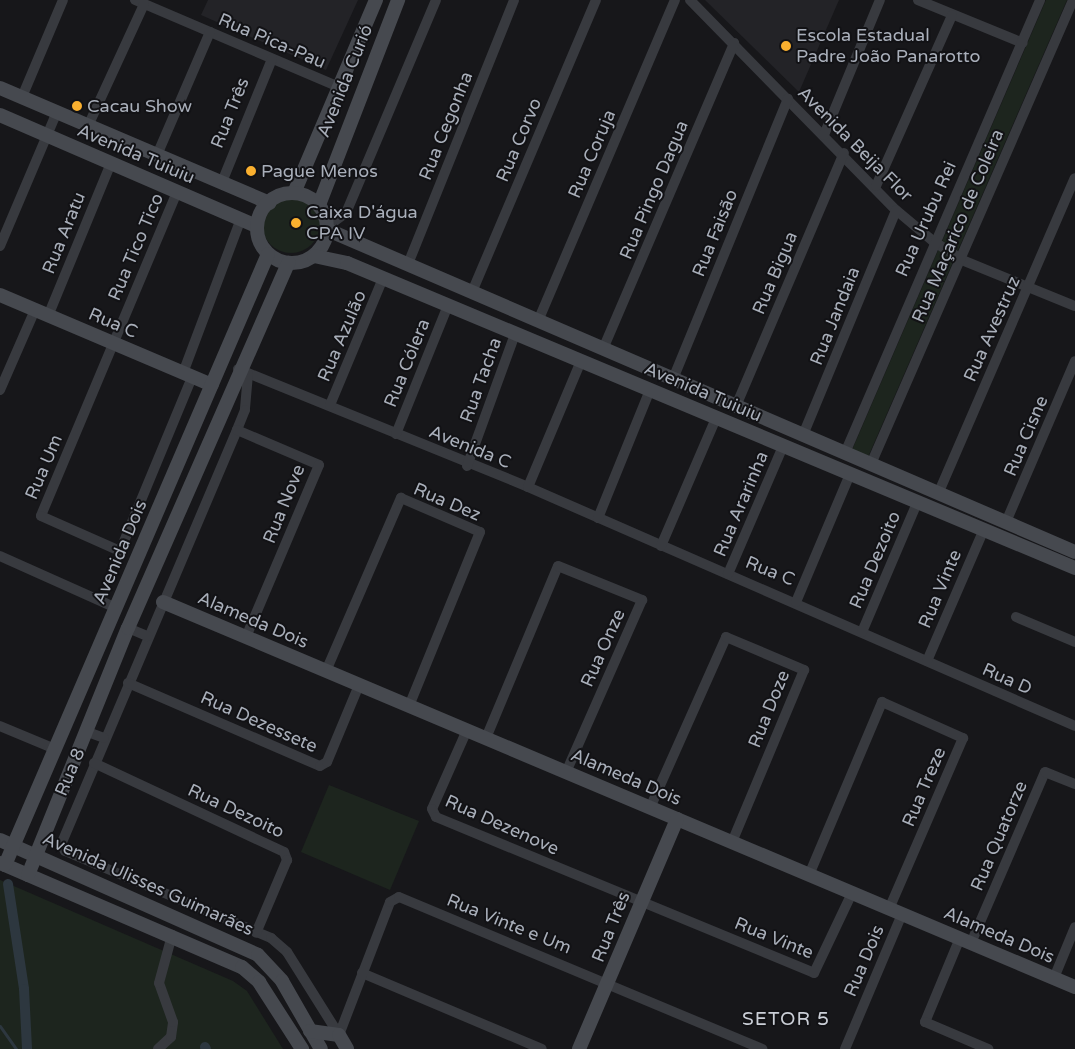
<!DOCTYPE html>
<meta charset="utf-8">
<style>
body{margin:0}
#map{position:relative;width:1075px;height:1049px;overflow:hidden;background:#17171a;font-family:"Varela Round",sans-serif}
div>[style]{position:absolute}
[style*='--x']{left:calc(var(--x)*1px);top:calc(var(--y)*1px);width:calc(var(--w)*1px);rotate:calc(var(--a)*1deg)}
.built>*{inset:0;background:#232327}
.green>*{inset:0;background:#1d251e}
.round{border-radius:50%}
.stream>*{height:3px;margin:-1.5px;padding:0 1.5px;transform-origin:1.5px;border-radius:1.5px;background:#2d373f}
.canal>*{height:10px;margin:-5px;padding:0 5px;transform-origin:5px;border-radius:5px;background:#2d373f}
.street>*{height:10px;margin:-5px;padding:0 5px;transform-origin:5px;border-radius:5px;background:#383a3f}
.secondary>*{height:14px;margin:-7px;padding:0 7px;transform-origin:7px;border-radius:7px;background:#46494f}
.secondary>.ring{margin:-7px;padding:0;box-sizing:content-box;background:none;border:14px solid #46494f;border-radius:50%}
.dots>*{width:14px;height:14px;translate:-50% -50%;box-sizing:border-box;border:2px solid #121215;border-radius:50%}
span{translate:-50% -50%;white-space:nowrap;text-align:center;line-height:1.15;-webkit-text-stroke:4px #121215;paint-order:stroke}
.poi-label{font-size:18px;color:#a9afba}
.left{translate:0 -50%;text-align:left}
.street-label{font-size:18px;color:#a9afba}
.neighbourhood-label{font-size:19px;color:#caced6;letter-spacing:1px}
</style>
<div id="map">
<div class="built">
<div style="clip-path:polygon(208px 0,358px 0,326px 70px,201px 15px)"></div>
<div style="clip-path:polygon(705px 0,839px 0,799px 92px)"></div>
</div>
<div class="green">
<div style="clip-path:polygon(1046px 0,1067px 0,868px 457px,852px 450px)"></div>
<div class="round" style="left:262px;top:195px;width:58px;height:58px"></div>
<div style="clip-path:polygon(329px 785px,419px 821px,390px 890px,301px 852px)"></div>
<div style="clip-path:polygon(0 880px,233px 981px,247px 991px,283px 1049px,0 1049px)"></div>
</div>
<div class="stream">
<div style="--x:0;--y:1026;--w:28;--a:55"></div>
</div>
<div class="canal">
<div style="--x:8;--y:884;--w:106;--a:81.3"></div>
<div style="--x:24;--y:989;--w:60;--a:87.1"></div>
<div style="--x:205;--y:1047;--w:2;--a:63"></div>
</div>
<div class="street">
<div style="--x:135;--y:0;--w:224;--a:23.1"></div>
<div style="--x:690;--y:0;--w:294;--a:45.6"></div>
<div style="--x:896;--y:210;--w:48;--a:40"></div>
<div style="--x:933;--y:241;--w:35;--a:33"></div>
<div style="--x:962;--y:260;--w:122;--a:22.2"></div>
<div style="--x:918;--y:0;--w:113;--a:22.3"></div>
<div style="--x:22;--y:97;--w:105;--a:-67.1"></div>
<div style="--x:88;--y:126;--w:134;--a:-65.3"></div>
<div style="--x:824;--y:135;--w:146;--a:-67.5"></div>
<div style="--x:157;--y:155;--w:134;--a:-66.7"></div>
<div style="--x:222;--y:182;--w:133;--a:-67.9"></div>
<div style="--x:876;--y:186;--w:187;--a:-66"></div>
<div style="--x:177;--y:192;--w:351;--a:112.8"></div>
<div style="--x:41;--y:516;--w:86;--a:23.9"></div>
<div style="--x:120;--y:551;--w:188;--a:-67.5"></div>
<div style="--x:328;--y:226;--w:22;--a:-36"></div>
<div style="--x:346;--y:213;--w:231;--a:-67.1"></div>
<div style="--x:0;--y:246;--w:146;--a:-67"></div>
<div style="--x:408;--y:264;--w:284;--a:-68.1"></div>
<div style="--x:472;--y:292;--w:317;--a:-67"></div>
<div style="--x:48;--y:316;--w:165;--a:-67.6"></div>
<div style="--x:538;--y:321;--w:349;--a:-66.9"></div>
<div style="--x:603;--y:349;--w:333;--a:-66.8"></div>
<div style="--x:238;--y:369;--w:313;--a:22.1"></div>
<div style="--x:528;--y:487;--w:597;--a:23.6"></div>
<div style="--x:183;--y:373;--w:165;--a:-69.4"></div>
<div style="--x:248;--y:374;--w:36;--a:95"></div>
<div style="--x:245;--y:410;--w:22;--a:112"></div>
<div style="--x:237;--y:430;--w:451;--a:113"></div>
<div style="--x:61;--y:845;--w:7;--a:56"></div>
<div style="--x:65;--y:851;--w:224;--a:22.9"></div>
<div style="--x:271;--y:938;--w:21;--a:41"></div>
<div style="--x:287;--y:952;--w:98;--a:57.9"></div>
<div style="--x:673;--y:379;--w:303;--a:-67.7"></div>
<div style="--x:0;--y:390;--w:87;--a:-66.4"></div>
<div style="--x:330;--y:405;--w:138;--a:-67.3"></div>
<div style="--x:736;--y:406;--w:275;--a:-66.9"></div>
<div style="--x:237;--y:430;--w:89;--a:23.1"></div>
<div style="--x:319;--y:465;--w:187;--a:113"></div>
<div style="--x:396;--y:434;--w:139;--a:-68"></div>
<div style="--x:803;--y:435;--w:243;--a:-67.5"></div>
<div style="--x:845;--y:453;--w:493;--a:-66.7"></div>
<div style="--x:871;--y:464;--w:506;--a:-66.47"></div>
<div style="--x:467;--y:466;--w:140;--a:-70"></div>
<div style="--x:528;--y:487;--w:137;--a:-67.2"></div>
<div style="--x:938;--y:494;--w:344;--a:-66.6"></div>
<div style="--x:598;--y:518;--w:138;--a:-67.9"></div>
<div style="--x:1006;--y:522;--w:175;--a:-66.8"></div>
<div style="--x:661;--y:546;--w:139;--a:-66.7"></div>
<div style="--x:0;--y:556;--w:127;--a:24.1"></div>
<div style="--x:728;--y:574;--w:139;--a:-66.7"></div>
<div style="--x:796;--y:602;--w:139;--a:-67.1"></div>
<div style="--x:1016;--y:617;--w:64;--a:23"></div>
<div style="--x:128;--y:628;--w:21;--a:23"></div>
<div style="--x:862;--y:632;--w:142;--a:-66.9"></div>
<div style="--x:927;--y:661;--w:144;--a:-66.6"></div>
<div style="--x:326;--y:671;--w:189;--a:-66.6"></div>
<div style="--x:401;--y:498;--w:86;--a:23.3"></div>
<div style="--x:480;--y:532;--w:188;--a:112.2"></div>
<div style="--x:128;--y:683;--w:209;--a:23.4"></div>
<div style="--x:320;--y:766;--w:8;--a:-30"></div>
<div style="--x:327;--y:762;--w:83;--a:-67.4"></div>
<div style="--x:0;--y:726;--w:60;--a:22.7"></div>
<div style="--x:467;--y:730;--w:86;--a:113.9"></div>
<div style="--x:432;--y:809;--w:9;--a:63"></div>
<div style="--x:436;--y:817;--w:409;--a:22.4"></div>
<div style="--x:814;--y:973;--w:89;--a:-64.6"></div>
<div style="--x:85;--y:731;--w:20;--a:20"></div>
<div style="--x:486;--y:738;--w:186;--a:-67.3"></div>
<div style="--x:558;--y:566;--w:91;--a:22"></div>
<div style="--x:642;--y:600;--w:188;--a:113.8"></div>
<div style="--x:94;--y:763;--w:210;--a:25.1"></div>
<div style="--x:284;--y:852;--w:9;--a:69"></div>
<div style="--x:287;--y:860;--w:79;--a:113"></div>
<div style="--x:650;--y:808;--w:187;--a:-66"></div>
<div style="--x:726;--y:637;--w:85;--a:22.9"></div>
<div style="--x:804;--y:670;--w:186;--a:112.7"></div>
<div style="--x:809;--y:875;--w:188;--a:-67.1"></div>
<div style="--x:882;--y:702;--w:89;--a:24"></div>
<div style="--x:963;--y:738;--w:186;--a:113.4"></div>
<div style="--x:960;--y:938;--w:91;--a:112.6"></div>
<div style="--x:925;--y:1022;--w:69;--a:23.2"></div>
<div style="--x:971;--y:943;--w:186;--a:-66.6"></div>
<div style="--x:1045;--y:772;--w:32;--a:22"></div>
<div style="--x:362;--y:973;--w:195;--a:22.9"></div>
<div style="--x:1054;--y:978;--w:55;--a:-67.6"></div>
<div style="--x:339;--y:1035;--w:142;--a:-69"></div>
<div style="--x:390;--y:902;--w:10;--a:-29"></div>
<div style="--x:399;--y:897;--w:394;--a:22.7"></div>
<div style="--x:158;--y:1049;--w:18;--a:-43"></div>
<div style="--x:171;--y:1037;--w:15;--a:-82"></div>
<div style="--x:173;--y:1022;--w:41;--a:-109.7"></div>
<div style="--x:159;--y:983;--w:50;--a:-74.8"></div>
<div style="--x:845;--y:1049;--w:147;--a:-67.1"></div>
</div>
<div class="secondary">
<div style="--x:0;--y:88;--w:293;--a:23.1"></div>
<div style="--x:0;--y:115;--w:280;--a:23.4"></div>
<div style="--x:294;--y:193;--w:210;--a:-67"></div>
<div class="ring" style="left:257px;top:193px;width:56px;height:56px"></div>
<div style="--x:319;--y:205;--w:220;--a:-68.9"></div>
<div style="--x:328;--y:230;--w:813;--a:23.32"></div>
<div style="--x:314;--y:256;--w:34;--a:12"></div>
<div style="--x:347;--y:263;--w:789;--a:22.73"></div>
<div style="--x:0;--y:295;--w:230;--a:23"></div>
<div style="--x:163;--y:602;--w:990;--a:22.89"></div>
<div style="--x:0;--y:840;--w:282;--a:24"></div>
<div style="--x:258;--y:955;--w:35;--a:47"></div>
<div style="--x:282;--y:981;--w:78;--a:60.2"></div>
<div style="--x:0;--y:863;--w:263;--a:23.3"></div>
<div style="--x:242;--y:967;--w:23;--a:41"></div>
<div style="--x:259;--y:982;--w:80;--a:57.3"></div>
<div style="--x:5;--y:865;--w:665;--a:-66.71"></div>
<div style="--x:28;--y:875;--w:266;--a:-68"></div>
<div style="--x:128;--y:628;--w:399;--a:-66.3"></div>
<div style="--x:310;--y:1031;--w:29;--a:8"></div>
<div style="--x:339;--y:1035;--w:16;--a:60"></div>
<div style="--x:579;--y:1049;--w:250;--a:-66.9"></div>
</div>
<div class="dots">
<div style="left:786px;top:46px;background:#fab02f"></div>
<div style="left:77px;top:106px;background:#fab02f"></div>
<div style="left:251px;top:171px;background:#fab02f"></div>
<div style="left:296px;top:223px;background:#fab02f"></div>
</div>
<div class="poi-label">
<span class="left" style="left:796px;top:46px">Escola Estadual<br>Padre João Panarotto</span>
<span class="left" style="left:87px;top:106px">Cacau Show</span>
<span class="left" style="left:261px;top:171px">Pague Menos</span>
<span class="left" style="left:306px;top:223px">Caixa D'água<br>CPA IV</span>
</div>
<div class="street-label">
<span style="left:272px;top:41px;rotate:23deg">Rua Pica-Pau</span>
<span style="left:345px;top:81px;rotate:-68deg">Avenida Curió</span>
<span style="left:230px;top:113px;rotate:-68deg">Rua Três</span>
<span style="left:446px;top:126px;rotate:-68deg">Rua Cegonha</span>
<span style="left:519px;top:140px;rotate:-67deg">Rua Corvo</span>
<span style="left:855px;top:144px;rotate:45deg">Avenida Beija Flor</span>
<span style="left:136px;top:154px;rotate:23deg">Avenida Tuiuiu</span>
<span style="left:592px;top:154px;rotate:-67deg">Rua Coruja</span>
<span style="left:654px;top:190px;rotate:-67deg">Rua Pingo Dagua</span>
<span style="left:926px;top:219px;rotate:-66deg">Rua Urubu Rei</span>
<span style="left:958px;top:226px;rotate:-67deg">Rua Maçarico de Coleira</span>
<span style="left:64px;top:233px;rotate:-68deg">Rua Aratu</span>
<span style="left:715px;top:233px;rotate:-68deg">Rua Faisão</span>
<span style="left:136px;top:247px;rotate:-67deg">Rua Tico Tico</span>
<span style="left:775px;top:273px;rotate:-67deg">Rua Bigua</span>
<span style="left:835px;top:316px;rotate:-68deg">Rua Jandaia</span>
<span style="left:113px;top:323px;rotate:23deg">Rua C</span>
<span style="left:992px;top:329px;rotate:-66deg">Rua Avestruz</span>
<span style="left:342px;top:336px;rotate:-67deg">Rua Azulão</span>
<span style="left:407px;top:363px;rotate:-68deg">Rua Cólera</span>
<span style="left:481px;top:380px;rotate:-70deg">Rua Tacha</span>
<span style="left:703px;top:392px;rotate:23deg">Avenida Tuiuiu</span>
<span style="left:1026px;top:436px;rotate:-67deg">Rua Cisne</span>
<span style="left:470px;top:447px;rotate:22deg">Avenida C</span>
<span style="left:44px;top:467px;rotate:-67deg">Rua Um</span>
<span style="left:447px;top:502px;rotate:23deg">Rua Dez</span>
<span style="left:284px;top:504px;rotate:-68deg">Rua Nove</span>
<span style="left:741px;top:504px;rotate:-67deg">Rua Ararinha</span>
<span style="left:120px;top:552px;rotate:-67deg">Avenida Dois</span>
<span style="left:875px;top:560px;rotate:-67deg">Rua Dezoito</span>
<span style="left:770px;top:571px;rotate:22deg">Rua C</span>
<span style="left:940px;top:589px;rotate:-67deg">Rua Vinte</span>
<span style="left:253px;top:620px;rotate:23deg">Alameda Dois</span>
<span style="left:603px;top:648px;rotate:-66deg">Rua Onze</span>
<span style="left:1007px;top:679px;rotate:24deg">Rua D</span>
<span style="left:769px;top:709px;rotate:-68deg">Rua Doze</span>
<span style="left:259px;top:722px;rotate:24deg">Rua Dezessete</span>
<span style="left:70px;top:772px;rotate:-67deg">Rua 8</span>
<span style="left:626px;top:777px;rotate:23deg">Alameda Dois</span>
<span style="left:924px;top:787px;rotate:-67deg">Rua Treze</span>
<span style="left:236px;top:811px;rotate:25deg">Rua Dezoito</span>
<span style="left:502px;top:825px;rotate:24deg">Rua Dezenove</span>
<span style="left:999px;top:836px;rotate:-67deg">Rua Quatorze</span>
<span style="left:148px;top:884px;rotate:24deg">Avenida Ulisses Guimarães</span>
<span style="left:509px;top:924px;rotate:22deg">Rua Vinte e Um</span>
<span style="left:611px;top:927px;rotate:-68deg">Rua Três</span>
<span style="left:999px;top:935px;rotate:23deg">Alameda Dois</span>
<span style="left:774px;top:938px;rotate:22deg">Rua Vinte</span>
<span style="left:864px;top:961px;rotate:-67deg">Rua Dois</span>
</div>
<div class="neighbourhood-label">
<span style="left:786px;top:1020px">SETOR 5</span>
</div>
</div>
